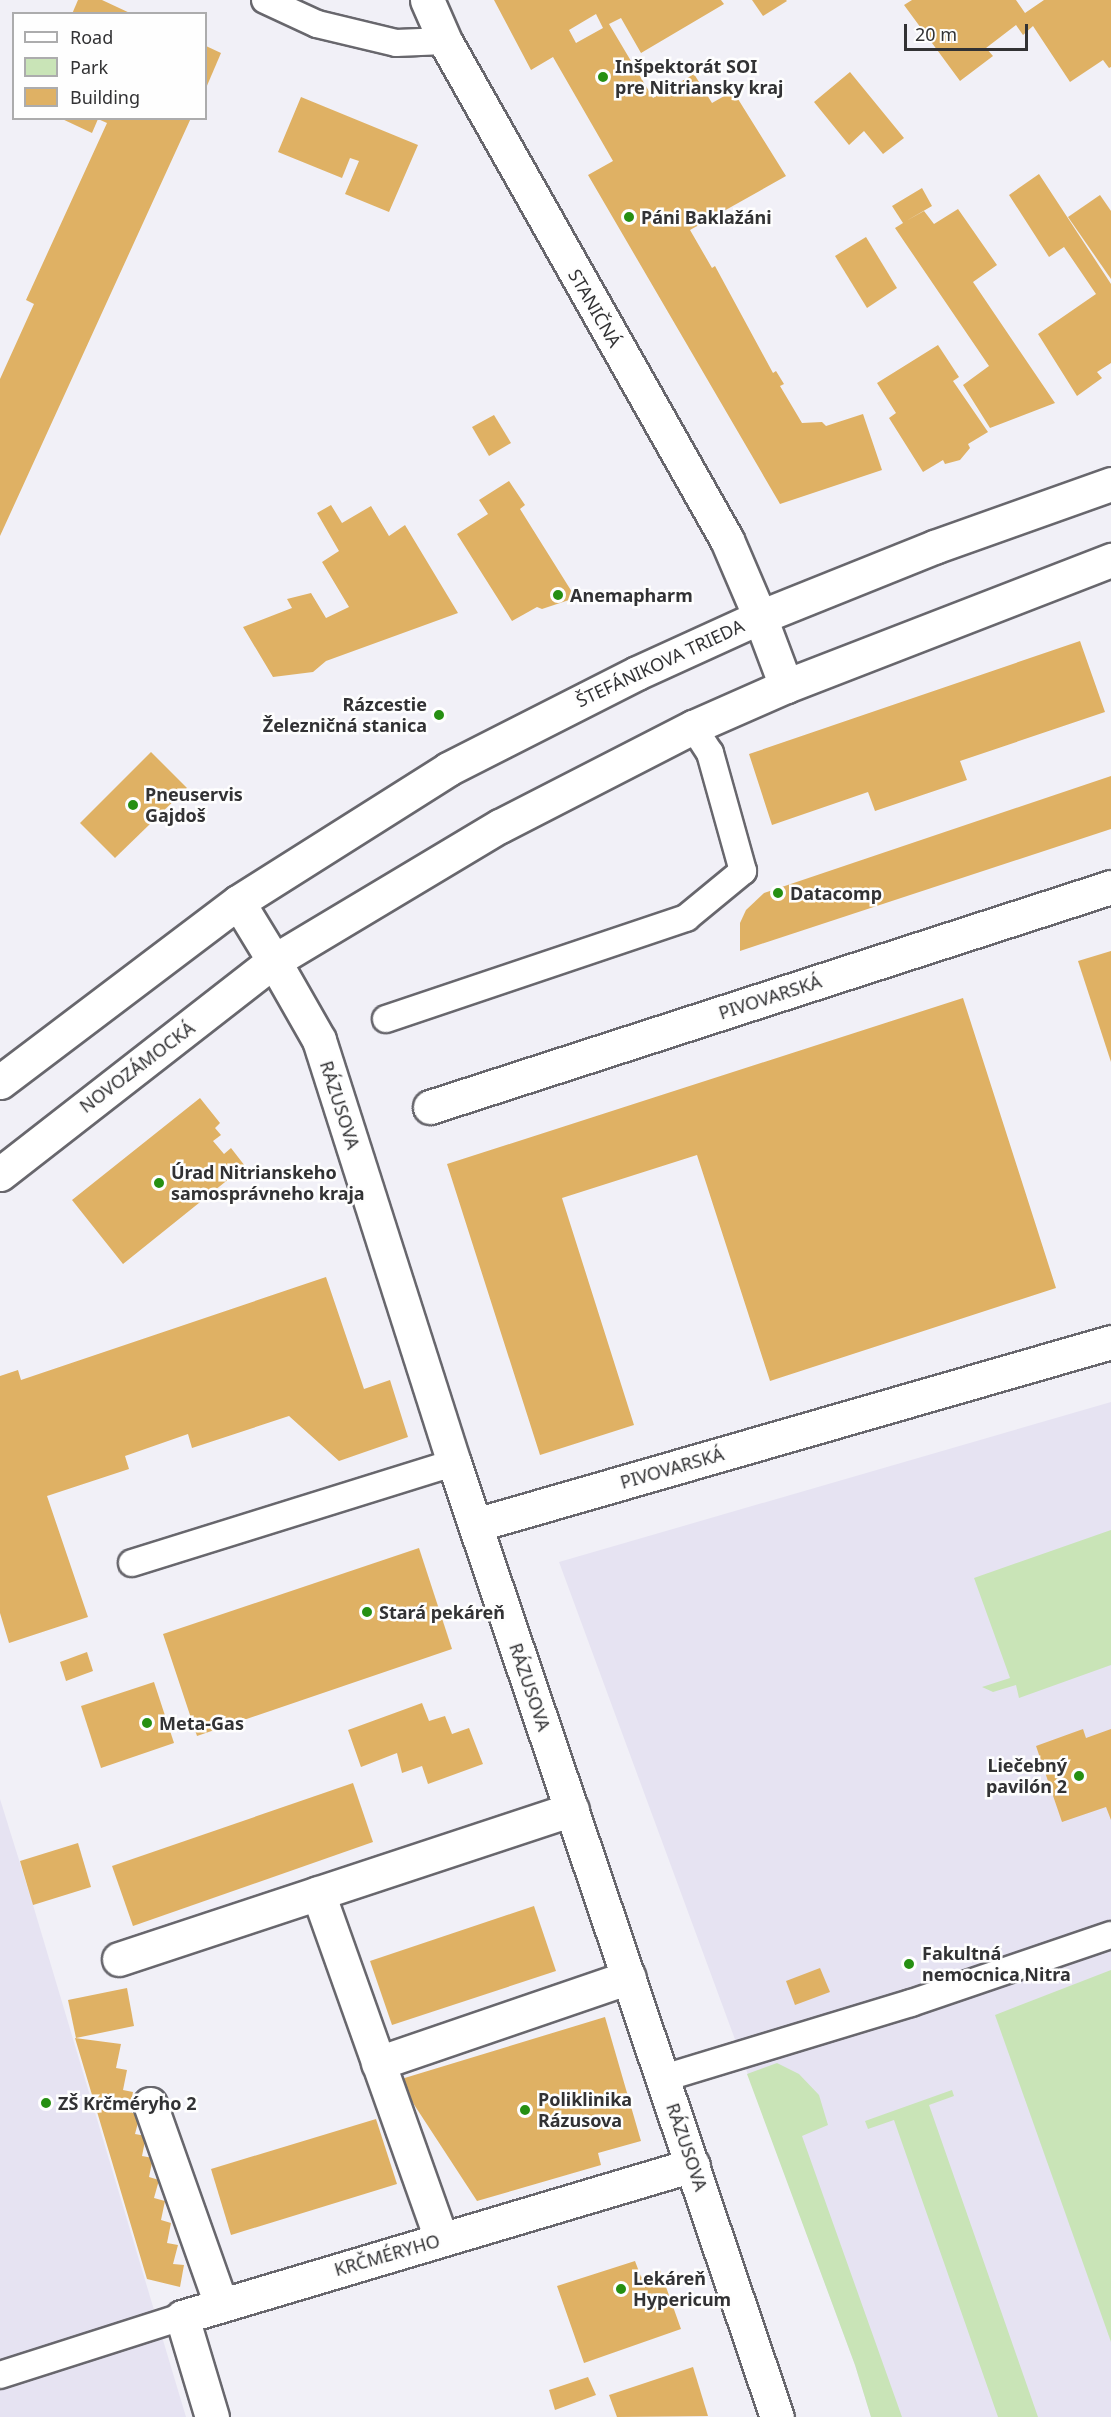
<!DOCTYPE html>
<meta charset="utf-8">
<style>
body{margin:0}
#map{position:relative;width:1111px;height:2417px;overflow:hidden;background:#f1f0f7;font-family:"Noto Sans",sans-serif}
div>[style]{position:absolute}
[style*='--x']{left:calc(var(--x)*1px);top:calc(var(--y)*1px);width:calc(var(--w)*1px);rotate:calc(var(--a)*1deg)}
.built>*{inset:0;background:#e6e3f2}
.green>*{inset:0;background:#c9e4b7}
.building>*{inset:0;background:#dfb164}
.roads{filter:drop-shadow(2px 0 #68676d) drop-shadow(-2px 0 #68676d) drop-shadow(0 2px #68676d) drop-shadow(0 -2px #68676d)}
.lane>*{height:26px;margin:-13px;padding:0 13px;transform-origin:13px;border-radius:13px;background:#fff}
.street>*{height:33px;margin:-16.5px;padding:0 16.5px;transform-origin:16.5px;border-radius:16.5px;background:#fff}
.primary>*{height:33px;margin:-16.5px;padding:0 16.5px;transform-origin:16.5px;border-radius:16.5px;background:#fff}
.dots>*{width:16px;height:16px;translate:-50% -50%;box-sizing:border-box;border:3px solid #fefefe;border-radius:50%}
span{translate:-50% -50%;white-space:nowrap;text-align:center;line-height:1.15;-webkit-text-stroke:5px #fefefe;paint-order:stroke}
.poi-label{font-size:18px;color:#323234;font-weight:700}
.left{translate:0 -50%;text-align:left}
.right{translate:-100% -50%;text-align:right}
.street-label{font-size:18px;color:#323234}
.legend{position:absolute;left:12px;top:12px;width:195px;height:108px;box-sizing:border-box;background:#fefefe;border:2px solid #acacad;margin:0;padding:8px 10px;list-style:none;font-size:18px;color:#323234}
.legend li{display:flex;align-items:center;gap:12px;height:30px}
.legend b{width:30px;border:2px solid #acacad}
.scale{position:absolute;left:904px;top:24px;width:124px;height:27px;box-sizing:border-box;border:3px solid #323234;border-top:0;padding-left:8px;font-size:18px;line-height:21px;white-space:nowrap;color:#323234;-webkit-text-stroke:4px #fefefe;paint-order:stroke}
</style>
<div id="map">
<div class="built">
<div style="clip-path:polygon(1111px 1402px,1111px 2417px,871px 2417px,855px 2365px,559px 1562px)"></div>
<div style="clip-path:polygon(0 1799px,33px 1905px,186px 2417px,0 2417px)"></div>
</div>
<div class="green">
<div style="clip-path:polygon(1111px 1530px,1111px 1665px,1019px 1698px,1016px 1685px,993px 1692px,982px 1687px,1010px 1678px,974px 1578px)"></div>
<div style="clip-path:polygon(1111px 1970px,1111px 2342px,995px 2015px)"></div>
<div style="clip-path:polygon(777px 2063px,799px 2074px,819px 2095px,828px 2125px,802px 2136px,902px 2417px,871px 2417px,855px 2365px,747px 2074px)"></div>
<div style="clip-path:polygon(952px 2090px,954px 2096px,929px 2105px,1038px 2417px,998px 2417px,894px 2120px,868px 2129px,865px 2121px)"></div>
</div>
<div class="building">
<div style="clip-path:polygon(78px 0,102px 0,132px 14px,72px 14px)"></div>
<div style="clip-path:polygon(evenodd,494px 0,721px 0,724px 4px,641px 53px,621px 18px,609px 24px,653px 98px,694px 74px,712px 103px,733px 91px,786px 176px,690px 230px,712px 268px,715px 266px,773px 373px,776px 371px,784px 384px,780px 386px,802px 423px,822px 422px,826px 426px,863px 414px,882px 470px,780px 504px,588px 175px,613px 161px,553px 57px,531px 70px,494px 0,596px 14px,603px 28px,576px 43px,569px 30px,596px 14px)"></div>
<div style="clip-path:polygon(752px 0,786px 0,787px 1px,763px 16px)"></div>
<div style="clip-path:polygon(912px 0,1016px 0,1025px 13px,1044px 0,1111px 0,1111px 67px,1109px 68px,1103px 60px,1070px 82px,1033px 26px,1023px 35px,1016px 25px,986px 48px,993px 56px,960px 81px,904px 5px)"></div>
<div style="clip-path:polygon(206px 46px,221px 53px,206px 88px)"></div>
<div style="clip-path:polygon(850px 72px,904px 138px,883px 154px,864px 131px,849px 145px,814px 102px)"></div>
<div style="clip-path:polygon(301px 97px,418px 145px,389px 212px,345px 194px,359px 161px,350px 158px,342px 178px,278px 152px)"></div>
<div style="clip-path:polygon(60px 118px,191px 118px,0 536px,0 379px,34px 304px,26px 300px,107px 123px,98px 119px,92px 133px)"></div>
<div style="clip-path:polygon(1039px 174px,1111px 284px,1111px 363px,1097px 372px,1102px 378px,1077px 396px,1038px 334px,1096px 294px,1064px 247px,1049px 257px,1009px 195px)"></div>
<div style="clip-path:polygon(922px 188px,932px 206px,906px 221px,924px 211px,934px 224px,958px 209px,997px 265px,973px 282px,1055px 403px,990px 428px,963px 385px,989px 366px,895px 228px,903px 223px,892px 206px)"></div>
<div style="clip-path:polygon(1100px 195px,1111px 211px,1111px 279px,1068px 217px)"></div>
<div style="clip-path:polygon(866px 237px,897px 288px,867px 308px,835px 256px)"></div>
<div style="clip-path:polygon(938px 345px,959px 377px,953px 381px,988px 432px,968px 444px,970px 448px,960px 460px,945px 464px,943px 460px,923px 472px,889px 418px,896px 413px,877px 383px)"></div>
<div style="clip-path:polygon(494px 415px,511px 443px,489px 456px,472px 427px)"></div>
<div style="clip-path:polygon(509px 481px,525px 505px,520px 509px,572px 592px,569px 600px,542px 609px,537px 607px,512px 621px,457px 534px,488px 514px,479px 500px)"></div>
<div style="clip-path:polygon(331px 505px,342px 523px,371px 506px,389px 536px,405px 525px,458px 613px,326px 661px,313px 672px,273px 677px,243px 627px,292px 608px,287px 599px,311px 593px,326px 618px,349px 607px,322px 562px,339px 551px,317px 513px)"></div>
<div style="clip-path:polygon(1080px 641px,1105px 712px,960px 761px,967px 780px,875px 811px,868px 792px,772px 825px,749px 754px)"></div>
<div style="clip-path:polygon(151px 752px,187px 788px,115px 858px,80px 823px)"></div>
<div style="clip-path:polygon(1111px 776px,1111px 829px,740px 951px,740px 923px,746px 910px,764px 893px)"></div>
<div style="clip-path:polygon(1111px 951px,1111px 1062px,1078px 961px)"></div>
<div style="clip-path:polygon(963px 998px,1056px 1288px,770px 1381px,697px 1155px,562px 1198px,634px 1425px,540px 1455px,447px 1164px)"></div>
<div style="clip-path:polygon(200px 1098px,220px 1123px,215px 1128px,221px 1135px,213px 1141px,224px 1154px,231px 1148px,245px 1166px,123px 1264px,72px 1200px)"></div>
<div style="clip-path:polygon(326px 1277px,364px 1389px,390px 1380px,408px 1437px,339px 1461px,289px 1416px,192px 1448px,188px 1434px,125px 1456px,129px 1469px,47px 1496px,88px 1617px,9px 1643px,0 1613px,0 1376px,18px 1370px,21px 1380px)"></div>
<div style="clip-path:polygon(419px 1548px,452px 1649px,197px 1736px,163px 1634px)"></div>
<div style="clip-path:polygon(87px 1652px,93px 1671px,66px 1681px,60px 1662px)"></div>
<div style="clip-path:polygon(154px 1682px,174px 1743px,101px 1768px,81px 1706px)"></div>
<div style="clip-path:polygon(422px 1703px,429px 1721px,445px 1716px,452px 1734px,469px 1728px,483px 1764px,428px 1784px,422px 1766px,402px 1773px,397px 1753px,361px 1767px,348px 1730px)"></div>
<div style="clip-path:polygon(1083px 1729px,1086px 1738px,1111px 1729px,1111px 1820px,1106px 1807px,1062px 1822px,1036px 1746px)"></div>
<div style="clip-path:polygon(353px 1783px,373px 1842px,133px 1926px,112px 1866px)"></div>
<div style="clip-path:polygon(78px 1843px,91px 1887px,33px 1905px,20px 1861px)"></div>
<div style="clip-path:polygon(534px 1906px,556px 1971px,392px 2025px,370px 1961px)"></div>
<div style="clip-path:polygon(820px 1968px,830px 1992px,795px 2005px,786px 1981px)"></div>
<div style="clip-path:polygon(127px 1988px,134px 2026px,76px 2038px,68px 2000px)"></div>
<div style="clip-path:polygon(605px 2017px,641px 2141px,598px 2153px,601px 2165px,477px 2201px,398px 2080px)"></div>
<div style="clip-path:polygon(75px 2038px,121px 2044px,116px 2068px,127px 2070px,123px 2090px,133px 2092px,129px 2112px,140px 2115px,135px 2134px,146px 2136px,142px 2156px,153px 2158px,149px 2177px,159px 2180px,154px 2198px,165px 2201px,161px 2220px,171px 2223px,167px 2243px,178px 2245px,173px 2264px,184px 2265px,180px 2287px,147px 2279px)"></div>
<div style="clip-path:polygon(376px 2119px,397px 2184px,231px 2235px,211px 2169px)"></div>
<div style="clip-path:polygon(635px 2261px,641px 2277px,660px 2270px,681px 2329px,584px 2363px,557px 2286px)"></div>
<div style="clip-path:polygon(693px 2367px,708px 2416px,617px 2417px,609px 2395px)"></div>
<div style="clip-path:polygon(588px 2377px,596px 2395px,555px 2410px,549px 2390px)"></div>
</div>
<div class="roads">
<div class="lane">
<div style="--x:265;--y:0;--w:57;--a:24.8"></div>
<div style="--x:317;--y:24;--w:81;--a:13.5"></div>
<div style="--x:396;--y:43;--w:49;--a:-2.3"></div>
<div style="--x:386;--y:1019;--w:317;--a:-18.6"></div>
<div style="--x:686;--y:918;--w:74;--a:-39.5"></div>
<div style="--x:743;--y:871;--w:123;--a:-105.6"></div>
<div style="--x:710;--y:753;--w:31;--a:-123"></div>
<div style="--x:132;--y:1563;--w:337;--a:-17.3"></div>
<div style="--x:664;--y:2078;--w:258;--a:-16.9"></div>
<div style="--x:911;--y:2003;--w:211;--a:-18.8"></div>
<div style="--x:0;--y:2375;--w:191;--a:-17.7"></div>
</div>
<div class="street">
<div style="--x:427;--y:0;--w:45;--a:66.3"></div>
<div style="--x:445;--y:41;--w:573;--a:60.53"></div>
<div style="--x:727;--y:540;--w:84;--a:66.8"></div>
<div style="--x:274;--y:961;--w:91;--a:60.3"></div>
<div style="--x:319;--y:1040;--w:444;--a:72.3"></div>
<div style="--x:454;--y:1463;--w:1007;--a:71.3"></div>
<div style="--x:430;--y:1107;--w:716;--a:-17.9"></div>
<div style="--x:475;--y:1525;--w:662;--a:-16.05"></div>
<div style="--x:318;--y:1893;--w:367;--a:70.4"></div>
<div style="--x:119;--y:1959;--w:477;--a:-18.3"></div>
<div style="--x:378;--y:2063;--w:265;--a:-18.9"></div>
<div style="--x:150;--y:2104;--w:212;--a:70.5"></div>
<div style="--x:212;--y:2417;--w:104;--a:-106.7"></div>
<div style="--x:182;--y:2317;--w:533;--a:-16.57"></div>
</div>
<div class="primary">
<div style="--x:760;--y:617;--w:74;--a:69.4"></div>
<div style="--x:238;--y:902;--w:69;--a:58.6"></div>
<div style="--x:0;--y:1082;--w:298;--a:-37.1"></div>
<div style="--x:238;--y:902;--w:249;--a:-32.3"></div>
<div style="--x:448;--y:769;--w:212;--a:-26.9"></div>
<div style="--x:637;--y:673;--w:135;--a:-24.5"></div>
<div style="--x:760;--y:617;--w:188;--a:-21.9"></div>
<div style="--x:934;--y:547;--w:188;--a:-19.6"></div>
<div style="--x:0;--y:1174;--w:347;--a:-37.9"></div>
<div style="--x:274;--y:961;--w:263;--a:-30.9"></div>
<div style="--x:500;--y:826;--w:217;--a:-27.2"></div>
<div style="--x:693;--y:727;--w:102;--a:-23.8"></div>
<div style="--x:786;--y:686;--w:349;--a:-21.2"></div>
</div>
</div>
<div class="dots">
<div style="left:603px;top:77px;background:#268f12"></div>
<div style="left:629px;top:217px;background:#268f12"></div>
<div style="left:558px;top:595px;background:#268f12"></div>
<div style="left:439px;top:715px;background:#268f12"></div>
<div style="left:133px;top:805px;background:#268f12"></div>
<div style="left:778px;top:893px;background:#268f12"></div>
<div style="left:159px;top:1183px;background:#268f12"></div>
<div style="left:367px;top:1612px;background:#268f12"></div>
<div style="left:147px;top:1723px;background:#268f12"></div>
<div style="left:1079px;top:1776px;background:#268f12"></div>
<div style="left:909px;top:1964px;background:#268f12"></div>
<div style="left:46px;top:2103px;background:#268f12"></div>
<div style="left:525px;top:2110px;background:#268f12"></div>
<div style="left:621px;top:2289px;background:#268f12"></div>
</div>
<div class="poi-label">
<span class="left" style="left:615px;top:77px">Inšpektorát SOI<br>pre Nitriansky kraj</span>
<span class="left" style="left:641px;top:217px">Páni Baklažáni</span>
<span class="left" style="left:570px;top:595px">Anemapharm</span>
<span class="right" style="left:427px;top:715px">Rázcestie<br>Železničná stanica</span>
<span class="left" style="left:145px;top:805px">Pneuservis<br>Gajdoš</span>
<span class="left" style="left:790px;top:893px">Datacomp</span>
<span class="left" style="left:171px;top:1183px">Úrad Nitrianskeho<br>samosprávneho kraja</span>
<span class="left" style="left:379px;top:1612px">Stará pekáreň</span>
<span class="left" style="left:159px;top:1723px">Meta-Gas</span>
<span class="right" style="left:1067px;top:1776px">Liečebný<br>pavilón 2</span>
<span class="left" style="left:922px;top:1964px">Fakultná<br>nemocnica Nitra</span>
<span class="left" style="left:538px;top:2110px">Poliklinika<br>Rázusova</span>
<span class="left" style="left:58px;top:2103px">ZŠ Krčméryho 2</span>
<span class="left" style="left:633px;top:2289px">Lekáreň<br>Hypericum</span>
</div>
<div class="street-label">
<span style="left:595px;top:308px;rotate:60deg">STANIČNÁ</span>
<span style="left:660px;top:663px;rotate:-25deg">ŠTEFÁNIKOVA TRIEDA</span>
<span style="left:770px;top:997px;rotate:-18deg">PIVOVARSKÁ</span>
<span style="left:137px;top:1067px;rotate:-37deg">NOVOZÁMOCKÁ</span>
<span style="left:340px;top:1105px;rotate:72deg">RÁZUSOVA</span>
<span style="left:672px;top:1468px;rotate:-16deg">PIVOVARSKÁ</span>
<span style="left:530px;top:1687px;rotate:71deg">RÁZUSOVA</span>
<span style="left:687px;top:2147px;rotate:71deg">RÁZUSOVA</span>
<span style="left:387px;top:2255px;rotate:-16deg">KRČMÉRYHO</span>
</div>
<ul class="legend">
<li><b style="height:8px;background:#fff"></b>Road</li>
<li><b style="height:16px;background:#c9e4b7"></b>Park</li>
<li><b style="height:16px;background:#dfb164"></b>Building</li>
</ul>
<div class="scale">20 m</div>
</div>
